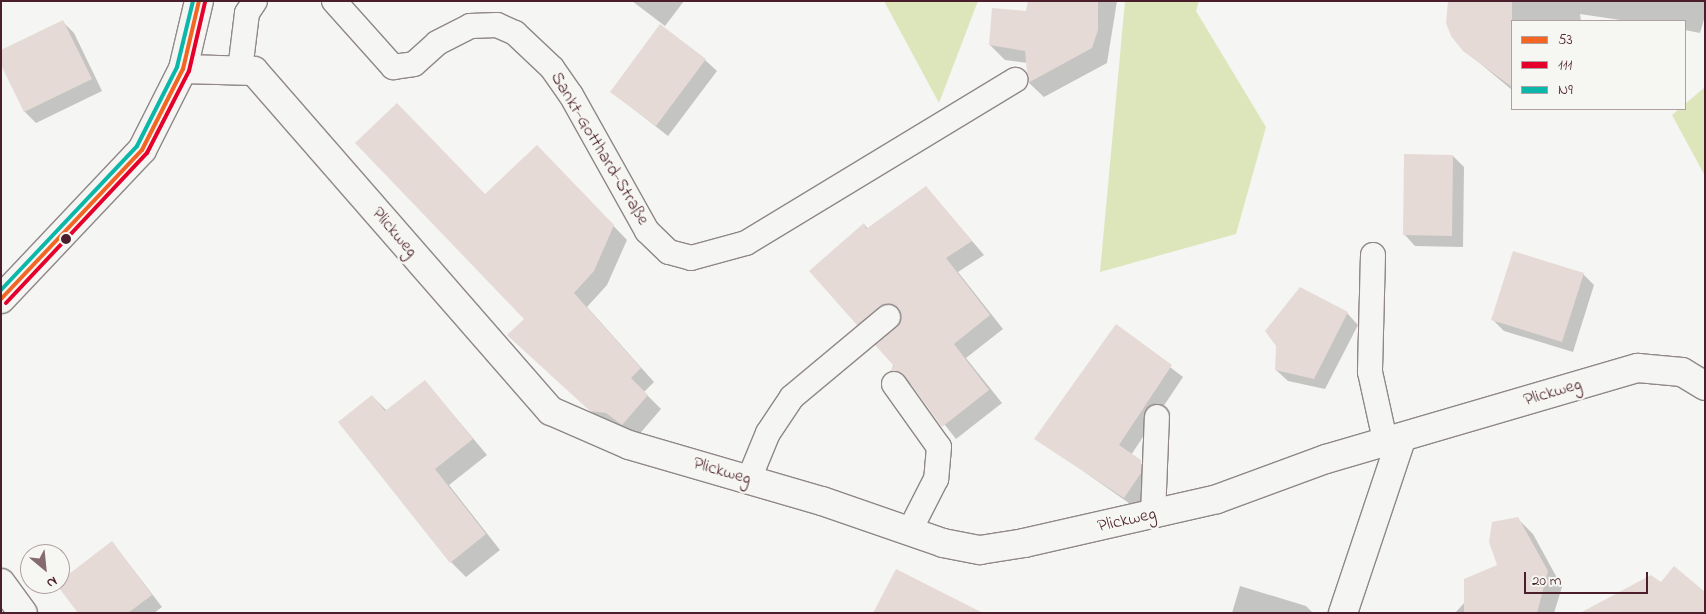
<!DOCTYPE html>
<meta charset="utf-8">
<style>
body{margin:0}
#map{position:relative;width:1706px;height:614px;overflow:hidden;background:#f5f5f3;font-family:"Indie Flower",sans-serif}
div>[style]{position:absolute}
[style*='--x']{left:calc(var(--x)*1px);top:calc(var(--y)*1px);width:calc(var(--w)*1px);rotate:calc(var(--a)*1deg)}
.green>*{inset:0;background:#dde6bb}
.shadow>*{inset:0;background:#0003}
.building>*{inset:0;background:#e5dad6}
.roads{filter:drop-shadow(1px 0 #8f8788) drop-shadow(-1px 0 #8f8788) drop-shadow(0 1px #8f8788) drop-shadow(0 -1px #8f8788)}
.lane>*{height:24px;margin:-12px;padding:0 12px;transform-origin:12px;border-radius:12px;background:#f5f5f3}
.street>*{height:28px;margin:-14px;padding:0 14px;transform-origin:14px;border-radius:14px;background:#f5f5f3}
.secondary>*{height:28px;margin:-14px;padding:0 14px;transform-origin:14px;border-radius:14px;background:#f5f5f3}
.bus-1>*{height:4px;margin:-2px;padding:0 2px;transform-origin:2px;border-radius:2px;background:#f26522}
.bus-2>*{height:4px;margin:-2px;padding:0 2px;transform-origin:2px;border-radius:2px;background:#e4002b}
.bus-3>*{height:4px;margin:-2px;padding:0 2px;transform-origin:2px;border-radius:2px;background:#0ab7a8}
.dots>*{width:14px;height:14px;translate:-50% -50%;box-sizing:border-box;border:2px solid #f6f6f2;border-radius:50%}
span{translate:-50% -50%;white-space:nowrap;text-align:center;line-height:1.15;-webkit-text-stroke:5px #f6f6f2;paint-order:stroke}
.street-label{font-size:18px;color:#4a1f2b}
.frame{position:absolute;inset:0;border:2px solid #4a1f2b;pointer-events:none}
.legend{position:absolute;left:1511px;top:20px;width:175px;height:90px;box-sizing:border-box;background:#f6f6f2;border:1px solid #b1a0a2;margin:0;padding:6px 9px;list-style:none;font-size:15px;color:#4a1f2b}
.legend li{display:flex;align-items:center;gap:10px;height:25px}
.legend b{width:25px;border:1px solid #b1a0a2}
.north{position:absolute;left:20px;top:544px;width:50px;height:50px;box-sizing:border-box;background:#f6f6f2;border:1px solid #b1a0a2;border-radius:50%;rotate:152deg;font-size:14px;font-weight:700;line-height:20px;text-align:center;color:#4a1f2b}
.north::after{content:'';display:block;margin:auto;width:18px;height:22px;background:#866a71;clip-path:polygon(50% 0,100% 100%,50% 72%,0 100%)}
.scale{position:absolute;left:1524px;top:572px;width:124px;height:22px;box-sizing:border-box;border:2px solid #4a1f2b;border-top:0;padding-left:6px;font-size:15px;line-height:18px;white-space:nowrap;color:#4a1f2b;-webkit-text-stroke:4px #f6f6f2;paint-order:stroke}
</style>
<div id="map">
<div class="green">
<div style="clip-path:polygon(884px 1px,978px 1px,939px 103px)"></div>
<div style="clip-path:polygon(1125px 1px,1199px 1px,1196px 11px,1266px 127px,1236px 234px,1100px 272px)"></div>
<div style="clip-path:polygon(1705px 87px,1705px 176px,1672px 115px)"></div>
</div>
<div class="shadow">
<div style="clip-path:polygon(632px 1px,684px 1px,665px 26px)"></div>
<div style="clip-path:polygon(1029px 1px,1117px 1px,1107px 63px,1044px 97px,1029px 83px,1028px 63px,1005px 60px,990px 45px,1028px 12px)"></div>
<div style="clip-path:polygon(1456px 1px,1705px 1px,1705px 16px,1700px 33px,1685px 30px,1685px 21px,1627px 21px,1580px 14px,1581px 21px,1512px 21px,1512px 90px,1464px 50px)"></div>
<div style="clip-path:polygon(63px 22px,74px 33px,102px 91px,36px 123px,25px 112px,1px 62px)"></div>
<div style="clip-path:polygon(705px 60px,717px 71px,668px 136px,612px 92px)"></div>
<div style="clip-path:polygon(1453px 156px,1464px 167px,1463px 247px,1415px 246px,1404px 234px)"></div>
<div style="clip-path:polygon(550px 160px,627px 240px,607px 285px,587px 307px,654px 382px,644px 392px,661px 409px,636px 438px,621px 426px,605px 424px,508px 335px,526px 319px,485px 196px)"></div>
<div style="clip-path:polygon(926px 187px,984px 255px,958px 272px,1003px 329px,966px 358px,1002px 403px,956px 439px,915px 387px,892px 371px,901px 317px,871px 337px,858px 324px,864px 224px,868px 229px)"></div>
<div style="clip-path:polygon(1583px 274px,1594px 285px,1573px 352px,1504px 331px,1493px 320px)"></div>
<div style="clip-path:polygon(1347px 313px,1358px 325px,1325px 389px,1288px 381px,1276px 370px)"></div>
<div style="clip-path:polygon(1116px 326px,1183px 377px,1131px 455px,1152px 473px,1152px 485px,1136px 508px,1036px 438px)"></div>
<div style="clip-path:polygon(425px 381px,487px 455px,449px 485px,500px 550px,466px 577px,451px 562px,372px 396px,387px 411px)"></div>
<div style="clip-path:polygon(1518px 519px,1533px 534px,1562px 587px,1554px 613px,1455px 613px,1499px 565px)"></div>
<div style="clip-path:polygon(112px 542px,162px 607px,154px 613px,79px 613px)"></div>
<div style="clip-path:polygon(1240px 586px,1306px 606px,1313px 613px,1232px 613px)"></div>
</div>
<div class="building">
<div style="clip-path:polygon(1028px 1px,1098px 1px,1098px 30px,1092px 48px,1028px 83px,1025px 51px,989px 45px,992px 8px,1026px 11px)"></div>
<div style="clip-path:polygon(1448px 1px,1512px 1px,1512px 87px,1463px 51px,1451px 36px,1446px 23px)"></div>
<div style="clip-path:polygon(63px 20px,92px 79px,24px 112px,1px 65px,1px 50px)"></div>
<div style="clip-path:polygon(660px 24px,706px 59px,656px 126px,610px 92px)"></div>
<div style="clip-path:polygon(397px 103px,485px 194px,537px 145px,614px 225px,594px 271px,574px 293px,641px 368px,631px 378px,648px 395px,622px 425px,606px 413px,590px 411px,507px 335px,524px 319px,355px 143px)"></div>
<div style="clip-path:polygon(1404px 154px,1453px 155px,1452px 236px,1403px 235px)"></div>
<div style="clip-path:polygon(926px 186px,972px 241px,946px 258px,990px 315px,954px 344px,989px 390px,942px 427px,905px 376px,890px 371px,894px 366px,875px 345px,901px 322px,898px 308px,885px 304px,857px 325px,809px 271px,864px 223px,866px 229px)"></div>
<div style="clip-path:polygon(1513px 251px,1584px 273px,1562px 342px,1491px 320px)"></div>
<div style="clip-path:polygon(1300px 287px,1348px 312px,1314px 379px,1275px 370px,1276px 346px,1265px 331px)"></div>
<div style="clip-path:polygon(1116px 324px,1172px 365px,1119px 445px,1141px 460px,1141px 473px,1124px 498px,1034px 439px)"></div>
<div style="clip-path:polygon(425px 380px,473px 439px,435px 469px,486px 534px,450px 563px,338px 422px,372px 395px,385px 411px)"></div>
<div style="clip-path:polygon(1518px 517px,1548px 571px,1537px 613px,1464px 613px,1464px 579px,1497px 565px,1489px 542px,1492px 522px)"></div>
<div style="clip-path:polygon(112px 541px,152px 595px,128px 613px,78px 613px,56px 584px)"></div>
<div style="clip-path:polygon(1674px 566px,1705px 592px,1705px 613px,1580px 613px,1651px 575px,1661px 582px)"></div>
<div style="clip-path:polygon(896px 569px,983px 613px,873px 613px)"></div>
</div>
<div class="roads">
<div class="lane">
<div style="--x:334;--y:1;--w:89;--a:48.2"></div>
<div style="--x:393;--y:67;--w:21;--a:-8"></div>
<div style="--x:414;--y:64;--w:31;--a:-42"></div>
<div style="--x:437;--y:43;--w:37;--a:-27"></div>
<div style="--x:470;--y:26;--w:27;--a:-2"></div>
<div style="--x:497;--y:25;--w:20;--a:24"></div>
<div style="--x:515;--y:33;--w:51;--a:43.4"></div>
<div style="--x:552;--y:68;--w:33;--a:55"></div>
<div style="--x:571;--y:95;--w:156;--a:60.8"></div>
<div style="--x:647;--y:231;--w:30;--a:44"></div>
<div style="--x:669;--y:252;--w:23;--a:15"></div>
<div style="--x:691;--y:258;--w:57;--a:-15.3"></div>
<div style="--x:746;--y:243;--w:315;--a:-31.2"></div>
<div style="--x:240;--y:70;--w:57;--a:-83"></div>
<div style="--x:247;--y:13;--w:14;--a:-56"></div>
<div style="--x:1373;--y:255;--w:117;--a:91.5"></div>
<div style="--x:1370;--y:372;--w:75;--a:77.6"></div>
<div style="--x:894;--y:384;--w:77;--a:54.5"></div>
<div style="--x:939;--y:447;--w:32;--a:95"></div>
<div style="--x:936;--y:479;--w:57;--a:117"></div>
<div style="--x:749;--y:479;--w:50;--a:-67.6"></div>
<div style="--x:768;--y:433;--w:43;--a:-56.3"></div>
<div style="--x:792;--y:397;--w:125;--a:-39.8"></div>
<div style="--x:1153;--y:515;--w:98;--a:-87.7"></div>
</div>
<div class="street">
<div style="--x:183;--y:69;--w:71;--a:1.6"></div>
<div style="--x:254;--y:71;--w:451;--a:48.9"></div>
<div style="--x:551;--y:411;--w:85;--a:23.6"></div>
<div style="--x:629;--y:445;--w:201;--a:16.2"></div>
<div style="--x:822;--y:501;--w:128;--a:19.1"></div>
<div style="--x:943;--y:543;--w:38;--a:11"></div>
<div style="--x:980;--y:550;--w:45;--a:-9"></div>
<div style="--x:1024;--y:543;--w:198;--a:-12.8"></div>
<div style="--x:1217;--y:499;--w:116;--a:-20.2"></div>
<div style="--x:1326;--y:459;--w:325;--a:-16.3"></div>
<div style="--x:1638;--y:368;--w:44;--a:5.2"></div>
<div style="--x:1682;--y:372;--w:27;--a:31"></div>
<div style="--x:1;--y:583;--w:37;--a:54"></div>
<div style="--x:1343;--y:613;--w:182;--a:-71.5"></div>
</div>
<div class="secondary">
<div style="--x:1;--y:299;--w:205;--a:-46.6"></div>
<div style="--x:142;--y:150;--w:91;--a:-63.2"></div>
<div style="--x:183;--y:69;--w:70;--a:-76.8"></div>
</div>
</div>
<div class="bus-1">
<div style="--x:1;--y:299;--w:205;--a:-46.6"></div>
<div style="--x:142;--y:150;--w:91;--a:-63.2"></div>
<div style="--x:183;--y:69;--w:70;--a:-76.8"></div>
</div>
<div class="bus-2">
<div style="--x:6;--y:303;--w:206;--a:-46.8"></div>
<div style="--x:147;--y:153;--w:92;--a:-62.9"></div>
<div style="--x:189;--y:71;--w:71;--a:-76.9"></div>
</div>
<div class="bus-3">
<div style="--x:1;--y:290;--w:198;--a:-46.6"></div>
<div style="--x:137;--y:146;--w:89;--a:-63.1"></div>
<div style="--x:177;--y:67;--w:68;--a:-76.4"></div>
</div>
<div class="dots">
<div style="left:66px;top:239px;background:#4a1f2b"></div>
</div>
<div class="street-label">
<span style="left:599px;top:149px;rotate:59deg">Sankt-Gotthard-Straße</span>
<span style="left:394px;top:233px;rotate:49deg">Plickweg</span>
<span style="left:1553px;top:393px;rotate:-17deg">Plickweg</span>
<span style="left:722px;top:472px;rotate:16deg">Plickweg</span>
<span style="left:1127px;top:521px;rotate:-13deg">Plickweg</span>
</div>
<div class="frame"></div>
<ul class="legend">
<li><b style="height:6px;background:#f26522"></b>53</li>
<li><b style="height:6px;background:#e4002b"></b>111</li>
<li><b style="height:6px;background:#0ab7a8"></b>N9</li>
</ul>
<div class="north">N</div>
<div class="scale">20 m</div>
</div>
